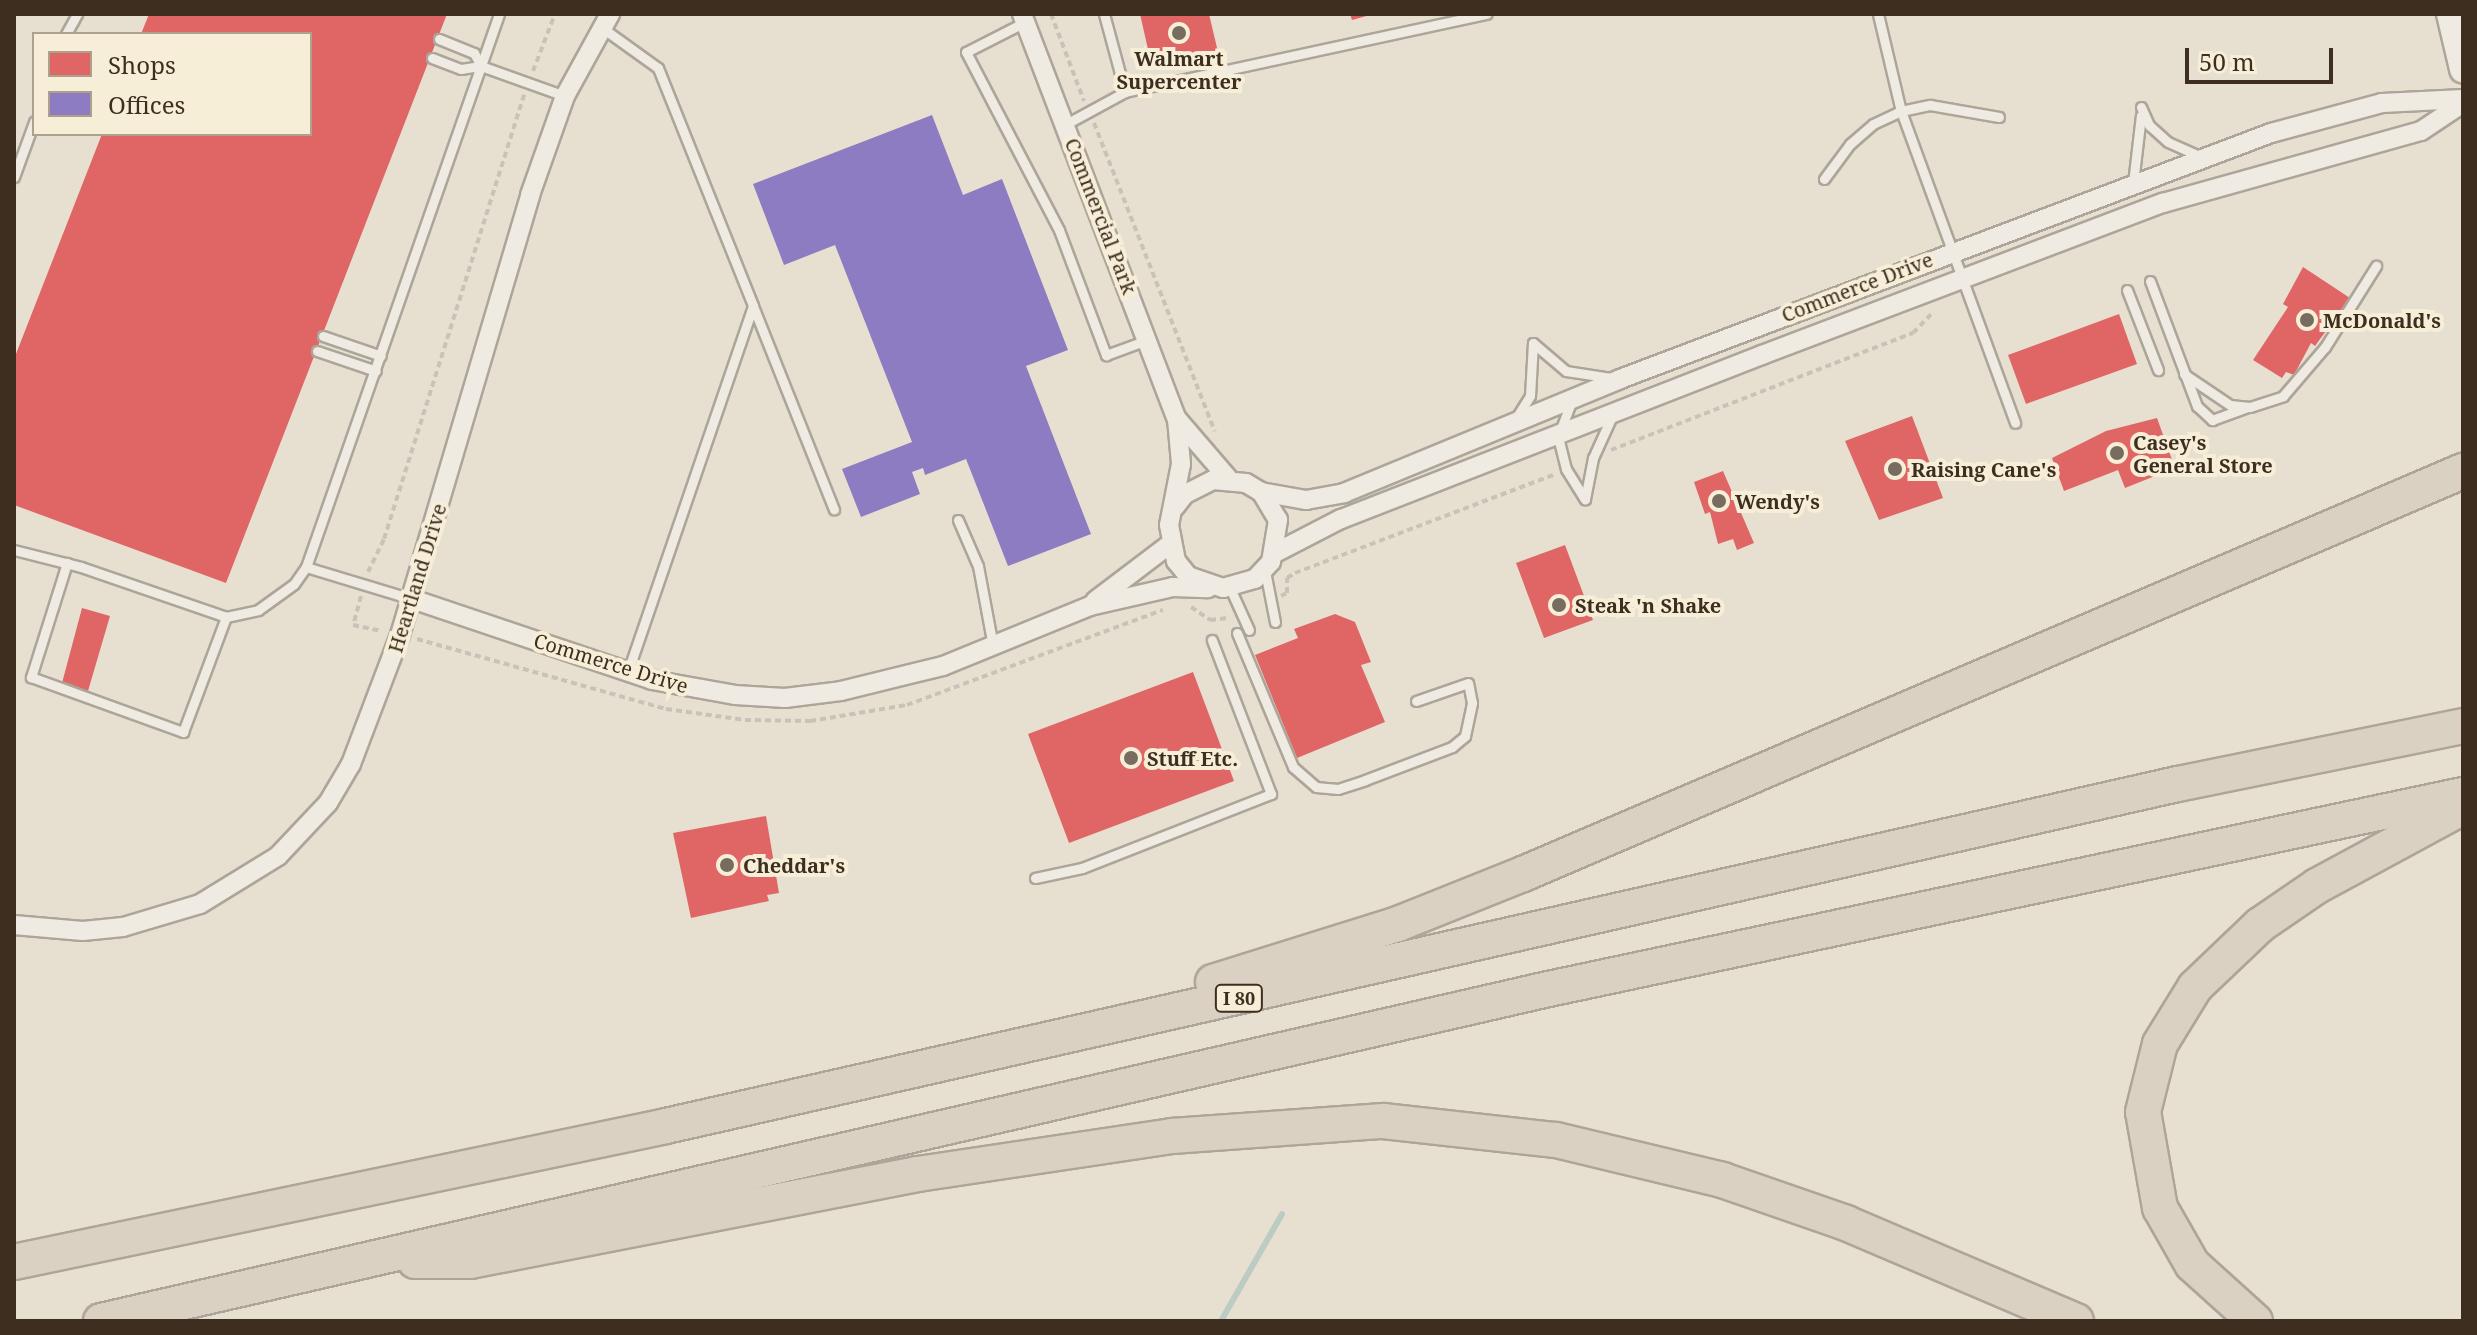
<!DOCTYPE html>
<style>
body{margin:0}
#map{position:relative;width:2477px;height:1335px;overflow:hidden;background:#e7e0d1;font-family:"Noto Serif",serif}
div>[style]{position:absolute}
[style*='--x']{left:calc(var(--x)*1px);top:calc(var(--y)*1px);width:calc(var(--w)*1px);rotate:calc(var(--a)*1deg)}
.shops>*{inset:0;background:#e06666}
.offices>*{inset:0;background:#8e7cc3}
.stream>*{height:6px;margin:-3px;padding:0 3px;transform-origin:3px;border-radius:3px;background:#bcccc2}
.path>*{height:4px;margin-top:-2px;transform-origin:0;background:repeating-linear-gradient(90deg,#c8c2b9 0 6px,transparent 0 10px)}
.roads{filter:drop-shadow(2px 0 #ada599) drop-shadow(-2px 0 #ada599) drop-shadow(0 2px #ada599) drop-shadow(0 -2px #ada599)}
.service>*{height:9px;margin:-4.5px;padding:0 4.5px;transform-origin:4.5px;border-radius:4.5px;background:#efebe3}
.minor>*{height:18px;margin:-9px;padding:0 9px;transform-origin:9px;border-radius:9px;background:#efebe3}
.secondary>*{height:26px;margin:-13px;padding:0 13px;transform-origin:13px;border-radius:13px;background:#efebe3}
.motorway>*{height:34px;margin:-17px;padding:0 17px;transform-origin:17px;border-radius:17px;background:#dad1c2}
.dots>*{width:22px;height:22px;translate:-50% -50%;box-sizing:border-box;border:4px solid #f7eed8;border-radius:50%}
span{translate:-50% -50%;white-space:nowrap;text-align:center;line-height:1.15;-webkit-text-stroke:8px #f7eed8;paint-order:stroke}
.shield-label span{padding:2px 6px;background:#f7eed8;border:2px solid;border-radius:6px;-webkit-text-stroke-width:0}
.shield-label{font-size:18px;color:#3d2e20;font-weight:700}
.poi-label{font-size:20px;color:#3d2e20;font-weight:700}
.left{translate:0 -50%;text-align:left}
.street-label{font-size:20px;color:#3d2e20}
.frame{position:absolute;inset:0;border:16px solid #3d2e20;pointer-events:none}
.legend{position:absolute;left:32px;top:32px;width:280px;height:104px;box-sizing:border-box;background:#f7eed8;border:2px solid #ada18e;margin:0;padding:10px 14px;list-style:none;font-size:24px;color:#3d2e20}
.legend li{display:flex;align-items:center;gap:16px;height:40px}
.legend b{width:40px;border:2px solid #ada18e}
.scale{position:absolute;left:2185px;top:48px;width:148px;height:36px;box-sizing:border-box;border:4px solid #3d2e20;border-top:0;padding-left:10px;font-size:24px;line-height:28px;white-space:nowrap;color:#3d2e20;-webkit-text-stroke:6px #f7eed8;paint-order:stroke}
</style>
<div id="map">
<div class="shops">
<div style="clip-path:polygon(149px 14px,447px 14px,226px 583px,14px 505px,14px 359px,102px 134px,310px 134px,310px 34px,141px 34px)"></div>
<div style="clip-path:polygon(1140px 14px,1209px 14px,1218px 52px,1152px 67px)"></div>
<div style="clip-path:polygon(1350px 14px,1370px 14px,1370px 15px,1352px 20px)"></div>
<div style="clip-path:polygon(2303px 267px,2350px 298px,2315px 346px,2311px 343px,2294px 375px,2286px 372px,2282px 378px,2253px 360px,2288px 307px,2283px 304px)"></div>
<div style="clip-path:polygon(2119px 314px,2137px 364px,2026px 404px,2008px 355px)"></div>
<div style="clip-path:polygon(1912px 416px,1943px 498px,1879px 520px,1845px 441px)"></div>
<div style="clip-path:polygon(2157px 418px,2175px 468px,2125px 488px,2118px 470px,2064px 491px,2052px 458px,2106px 431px)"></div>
<div style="clip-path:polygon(1723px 471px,1754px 543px,1737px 550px,1733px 539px,1718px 544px,1710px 512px,1705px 514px,1694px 482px)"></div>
<div style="clip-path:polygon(1565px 545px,1593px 620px,1544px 638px,1516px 563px)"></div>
<div style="clip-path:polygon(82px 608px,110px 616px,88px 691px,62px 683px)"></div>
<div style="clip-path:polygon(1335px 614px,1355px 622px,1371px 662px,1361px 665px,1385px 722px,1297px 758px,1255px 655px,1298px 638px,1294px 629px)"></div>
<div style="clip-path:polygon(1193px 672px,1234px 781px,1069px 843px,1028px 734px)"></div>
<div style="clip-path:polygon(766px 816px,779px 893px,767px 895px,769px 901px,691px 918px,673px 833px)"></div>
</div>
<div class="offices">
<div style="clip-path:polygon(932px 115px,963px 195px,1002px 179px,1068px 350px,1026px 366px,1091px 534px,1008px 566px,966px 459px,925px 475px,923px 468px,912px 472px,920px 494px,861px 517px,842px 469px,912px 442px,835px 245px,784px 265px,753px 184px)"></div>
</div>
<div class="stream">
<div style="--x:1221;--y:1321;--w:123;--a:-60.3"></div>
</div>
<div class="path">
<div style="--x:1051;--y:14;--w:93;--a:69.2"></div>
<div style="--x:533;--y:71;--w:61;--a:-68.9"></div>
<div style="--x:1094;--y:123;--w:331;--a:68.6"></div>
<div style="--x:1611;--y:450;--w:324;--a:-21.2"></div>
<div style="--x:1913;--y:333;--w:28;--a:-46"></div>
<div style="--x:368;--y:572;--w:37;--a:-64"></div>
<div style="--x:384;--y:539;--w:466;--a:-72.5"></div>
<div style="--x:361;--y:596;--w:30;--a:105"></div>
<div style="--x:353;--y:625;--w:29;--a:12"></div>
<div style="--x:1281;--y:596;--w:7;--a:-27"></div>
<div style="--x:1287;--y:593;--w:15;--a:-90"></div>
<div style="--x:1287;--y:578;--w:9;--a:-32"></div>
<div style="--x:1295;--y:573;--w:278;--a:-20.8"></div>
<div style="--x:1191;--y:607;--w:23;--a:34"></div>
<div style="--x:1210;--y:620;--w:19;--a:-6"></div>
<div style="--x:417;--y:639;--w:259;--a:15.7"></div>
<div style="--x:666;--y:709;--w:80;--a:7.9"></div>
<div style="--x:745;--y:720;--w:65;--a:0.9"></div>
<div style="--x:810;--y:721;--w:98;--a:-9.4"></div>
<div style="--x:907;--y:705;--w:273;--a:-20.4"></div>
</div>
<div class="roads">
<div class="service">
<div style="--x:1104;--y:14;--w:81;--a:74.9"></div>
<div style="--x:1878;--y:14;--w:100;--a:76.7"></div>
<div style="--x:1901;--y:111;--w:332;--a:69.9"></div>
<div style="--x:1025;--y:22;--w:66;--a:153"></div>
<div style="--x:966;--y:52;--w:201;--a:62.4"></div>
<div style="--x:1059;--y:230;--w:134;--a:69.4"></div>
<div style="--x:1106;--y:355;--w:44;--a:-20.1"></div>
<div style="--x:601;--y:27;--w:70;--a:35.7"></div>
<div style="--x:658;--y:68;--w:256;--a:68.2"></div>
<div style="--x:753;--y:306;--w:387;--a:108.9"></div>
<div style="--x:66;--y:34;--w:23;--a:-61"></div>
<div style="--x:439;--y:39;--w:38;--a:22"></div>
<div style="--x:474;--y:53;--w:15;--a:62"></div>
<div style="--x:432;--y:58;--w:31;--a:21"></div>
<div style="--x:461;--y:69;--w:20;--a:-9"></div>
<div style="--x:481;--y:66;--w:89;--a:19.7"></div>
<div style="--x:2141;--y:107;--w:20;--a:66"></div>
<div style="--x:2149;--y:125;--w:25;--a:42"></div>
<div style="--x:2168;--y:142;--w:37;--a:24"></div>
<div style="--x:1066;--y:124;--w:67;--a:-28.5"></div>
<div style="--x:1125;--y:92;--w:370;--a:-12.2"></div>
<div style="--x:14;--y:177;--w:59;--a:-70"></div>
<div style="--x:1824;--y:179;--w:44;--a:-53.4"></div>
<div style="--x:1850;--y:144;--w:30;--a:-41"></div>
<div style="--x:1873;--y:124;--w:31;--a:-25"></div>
<div style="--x:1901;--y:111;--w:30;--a:-12"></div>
<div style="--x:1930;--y:105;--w:70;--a:9.9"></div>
<div style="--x:2133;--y:183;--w:68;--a:-83.3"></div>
<div style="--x:2150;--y:281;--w:134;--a:69.4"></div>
<div style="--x:2197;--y:406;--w:21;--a:43"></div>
<div style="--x:2212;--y:420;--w:38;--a:-20"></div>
<div style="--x:2127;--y:290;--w:86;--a:68.8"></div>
<div style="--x:753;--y:306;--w:219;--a:68.3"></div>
<div style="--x:323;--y:336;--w:61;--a:19"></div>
<div style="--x:1533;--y:343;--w:43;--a:40.3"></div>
<div style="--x:1566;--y:371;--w:47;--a:8.7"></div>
<div style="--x:317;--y:351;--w:62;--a:18.7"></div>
<div style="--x:2184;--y:374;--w:55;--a:34"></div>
<div style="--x:2230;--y:405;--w:20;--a:6"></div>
<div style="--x:2250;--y:407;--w:35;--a:-18"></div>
<div style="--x:2283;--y:396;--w:65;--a:-49.4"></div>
<div style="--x:2325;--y:347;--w:96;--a:-57.8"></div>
<div style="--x:1572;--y:400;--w:40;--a:111"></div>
<div style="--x:1558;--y:437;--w:33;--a:76"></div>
<div style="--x:1566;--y:469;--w:36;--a:58"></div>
<div style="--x:1518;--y:415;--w:22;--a:-58"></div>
<div style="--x:1530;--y:396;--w:53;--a:-86.8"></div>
<div style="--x:1585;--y:499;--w:42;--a:-79"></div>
<div style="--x:1593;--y:458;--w:46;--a:-65.7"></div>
<div style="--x:958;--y:520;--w:50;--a:66.5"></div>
<div style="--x:978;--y:566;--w:81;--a:79.4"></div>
<div style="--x:14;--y:550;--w:69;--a:14.2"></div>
<div style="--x:81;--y:567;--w:153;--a:19"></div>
<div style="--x:226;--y:617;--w:33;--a:-12"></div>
<div style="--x:258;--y:610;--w:44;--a:-35.8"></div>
<div style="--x:294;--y:584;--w:21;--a:-55"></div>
<div style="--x:306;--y:567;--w:586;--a:-70.76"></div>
<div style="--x:67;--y:563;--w:120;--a:107.5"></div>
<div style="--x:31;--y:677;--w:162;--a:19.9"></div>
<div style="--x:183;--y:732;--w:123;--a:-69.5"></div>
<div style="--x:306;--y:567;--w:111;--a:16.8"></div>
<div style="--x:1265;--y:571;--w:52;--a:78.9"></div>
<div style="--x:1230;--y:588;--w:46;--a:65.7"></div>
<div style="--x:1237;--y:633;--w:145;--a:67.3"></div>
<div style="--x:1293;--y:767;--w:30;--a:41"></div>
<div style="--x:1316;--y:787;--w:22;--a:5"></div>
<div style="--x:1338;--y:789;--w:28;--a:-18"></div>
<div style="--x:1365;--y:780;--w:93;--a:-20.8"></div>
<div style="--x:1452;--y:747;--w:17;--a:-40"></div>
<div style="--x:1465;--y:736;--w:34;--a:-78"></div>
<div style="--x:1472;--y:703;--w:20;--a:-101"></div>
<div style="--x:1468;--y:683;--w:55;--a:160.9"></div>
<div style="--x:1035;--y:878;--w:48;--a:-12"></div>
<div style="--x:1082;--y:868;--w:203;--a:-21.4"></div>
<div style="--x:1271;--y:794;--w:165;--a:-111"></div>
</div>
<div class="minor">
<div style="--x:1022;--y:14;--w:434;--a:69.1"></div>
<div style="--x:1177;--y:419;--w:45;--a:84.9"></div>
<div style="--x:1181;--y:464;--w:62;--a:101.1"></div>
<div style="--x:1169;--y:525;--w:37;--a:79"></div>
<div style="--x:1176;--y:561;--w:19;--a:51"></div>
<div style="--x:1188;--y:576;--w:37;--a:19"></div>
<div style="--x:1223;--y:588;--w:33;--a:-16"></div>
<div style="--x:1255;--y:579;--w:23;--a:-47"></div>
<div style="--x:1271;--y:562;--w:43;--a:-80.5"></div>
<div style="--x:1278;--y:520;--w:33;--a:-121"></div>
<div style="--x:1261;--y:492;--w:17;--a:-149"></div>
<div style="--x:1246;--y:483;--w:33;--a:-175"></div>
<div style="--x:1213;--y:480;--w:31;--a:153"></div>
<div style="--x:1185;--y:494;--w:16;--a:128"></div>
<div style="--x:1177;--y:419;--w:78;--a:49.2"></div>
<div style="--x:1261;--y:492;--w:46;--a:10.1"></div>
<div style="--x:1306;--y:500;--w:39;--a:-10"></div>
<div style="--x:1344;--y:493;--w:299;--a:-22.4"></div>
<div style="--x:1620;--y:379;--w:696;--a:-20.7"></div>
<div style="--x:2271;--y:133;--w:115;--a:-15.1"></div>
<div style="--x:2382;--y:103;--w:81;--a:-2.8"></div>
<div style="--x:1275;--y:553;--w:74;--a:-27.3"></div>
<div style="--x:1341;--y:519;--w:452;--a:-21.3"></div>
<div style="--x:1762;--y:355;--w:429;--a:-20.8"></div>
<div style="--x:2163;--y:203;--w:268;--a:-15.6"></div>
<div style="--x:2421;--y:131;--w:50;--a:-33.7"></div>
<div style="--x:412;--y:599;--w:253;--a:18.6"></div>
<div style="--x:652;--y:680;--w:84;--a:10.2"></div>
<div style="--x:735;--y:695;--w:50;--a:3.4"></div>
<div style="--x:785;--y:698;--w:56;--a:-7.1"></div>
<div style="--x:841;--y:691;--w:105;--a:-13.8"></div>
<div style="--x:943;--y:666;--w:159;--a:-22.2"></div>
<div style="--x:1090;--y:606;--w:85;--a:-12.9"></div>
<div style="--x:1173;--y:587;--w:35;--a:2"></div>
<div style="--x:1095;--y:601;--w:94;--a:-37.2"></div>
<div style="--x:14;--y:925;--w:69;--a:5"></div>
<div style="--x:83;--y:931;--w:40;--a:-5.7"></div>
<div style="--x:123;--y:927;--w:80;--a:-16.6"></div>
<div style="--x:200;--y:904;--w:92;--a:-31.6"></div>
<div style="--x:278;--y:856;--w:73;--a:-46.7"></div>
<div style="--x:328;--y:803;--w:45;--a:-59.5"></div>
<div style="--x:351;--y:764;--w:138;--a:-69.2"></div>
<div style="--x:400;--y:635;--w:459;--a:-73.5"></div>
<div style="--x:530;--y:195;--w:105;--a:-70.5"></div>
<div style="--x:565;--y:96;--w:94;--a:-61.2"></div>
</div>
<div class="secondary">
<div style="--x:2450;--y:14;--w:57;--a:76.7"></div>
</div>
<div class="motorway">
<div style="--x:1213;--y:982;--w:194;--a:-17.4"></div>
<div style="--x:1398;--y:924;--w:135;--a:-21.8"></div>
<div style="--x:1523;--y:874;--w:1023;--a:-23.21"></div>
<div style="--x:415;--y:1261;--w:55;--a:0"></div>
<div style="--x:470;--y:1261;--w:456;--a:-11"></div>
<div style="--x:918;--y:1174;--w:257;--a:-8.5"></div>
<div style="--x:1172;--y:1136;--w:212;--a:-4.1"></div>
<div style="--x:1383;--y:1121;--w:174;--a:6.3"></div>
<div style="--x:1556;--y:1140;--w:171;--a:13.5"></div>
<div style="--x:1722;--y:1180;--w:131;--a:19.1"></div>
<div style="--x:1846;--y:1223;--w:250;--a:23.1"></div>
<div style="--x:14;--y:1262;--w:666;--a:-11.78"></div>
<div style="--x:666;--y:1126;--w:1550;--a:-12.75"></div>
<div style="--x:2178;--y:784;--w:291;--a:-11.5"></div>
<div style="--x:101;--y:1321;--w:1475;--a:-12.92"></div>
<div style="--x:1539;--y:991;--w:945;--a:-11.98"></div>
<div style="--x:2255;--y:1321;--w:85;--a:-137.9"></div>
<div style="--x:2192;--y:1264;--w:64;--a:-119.7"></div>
<div style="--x:2160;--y:1208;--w:97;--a:-100"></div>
<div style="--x:2143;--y:1112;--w:70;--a:-76"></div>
<div style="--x:2160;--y:1044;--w:67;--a:-58.4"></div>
<div style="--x:2195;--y:987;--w:90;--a:-43.6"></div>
<div style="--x:2260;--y:925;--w:69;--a:-34.4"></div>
<div style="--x:2317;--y:886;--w:166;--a:-28.4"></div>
</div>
</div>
<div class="dots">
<div style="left:1179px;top:33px;background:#786c5e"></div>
<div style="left:2307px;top:320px;background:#786c5e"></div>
<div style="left:2117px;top:453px;background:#786c5e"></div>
<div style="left:1895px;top:469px;background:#786c5e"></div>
<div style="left:1719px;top:501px;background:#786c5e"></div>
<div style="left:1559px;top:605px;background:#786c5e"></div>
<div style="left:1131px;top:758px;background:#786c5e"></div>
<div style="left:727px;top:865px;background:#786c5e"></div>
</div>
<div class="shield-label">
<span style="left:1239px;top:998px">I 80</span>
</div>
<div class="poi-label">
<span style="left:1179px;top:70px">Walmart<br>Supercenter</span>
<span class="left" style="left:2323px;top:320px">McDonald's</span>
<span class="left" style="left:2133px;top:454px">Casey's<br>General Store</span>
<span class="left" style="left:1911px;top:469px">Raising Cane's</span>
<span class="left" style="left:1735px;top:501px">Wendy's</span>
<span class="left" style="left:1575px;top:605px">Steak 'n Shake</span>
<span class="left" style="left:1147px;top:758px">Stuff Etc.</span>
<span class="left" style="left:743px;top:865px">Cheddar's</span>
</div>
<div class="street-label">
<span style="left:1101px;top:216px;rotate:69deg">Commercial Park</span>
<span style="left:1857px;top:287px;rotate:-21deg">Commerce Drive</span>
<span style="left:417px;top:578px;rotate:-73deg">Heartland Drive</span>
<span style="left:611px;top:663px;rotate:17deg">Commerce Drive</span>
</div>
<div class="frame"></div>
<ul class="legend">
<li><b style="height:22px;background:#e06666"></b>Shops</li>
<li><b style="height:22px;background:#8e7cc3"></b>Offices</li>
</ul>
<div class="scale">50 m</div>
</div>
